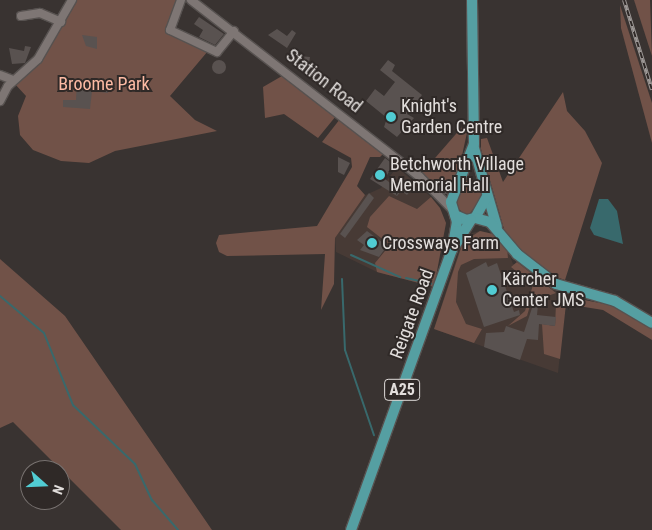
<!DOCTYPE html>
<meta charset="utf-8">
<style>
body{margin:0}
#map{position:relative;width:652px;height:530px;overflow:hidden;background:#393331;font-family:"Roboto Condensed",sans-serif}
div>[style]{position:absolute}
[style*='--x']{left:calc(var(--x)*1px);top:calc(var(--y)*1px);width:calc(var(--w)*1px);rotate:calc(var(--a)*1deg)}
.built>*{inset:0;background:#473a35}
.green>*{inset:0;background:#715248}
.water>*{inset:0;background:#38696c}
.stream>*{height:2px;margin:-1px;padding:0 1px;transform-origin:1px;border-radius:1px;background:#38696c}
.building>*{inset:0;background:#595250}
.round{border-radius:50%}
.roads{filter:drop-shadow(1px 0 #575250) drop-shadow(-1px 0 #575250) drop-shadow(0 1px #575250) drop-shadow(0 -1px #575250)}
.minor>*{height:8px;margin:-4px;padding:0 4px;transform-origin:4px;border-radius:4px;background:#7e7674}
.major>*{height:10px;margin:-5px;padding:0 5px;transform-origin:5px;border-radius:5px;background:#559fa2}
.rail>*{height:4px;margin-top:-2px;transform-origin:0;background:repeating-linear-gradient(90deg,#2f2927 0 5.5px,#9e9997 0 11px);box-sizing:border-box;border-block:1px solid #9e9997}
.dots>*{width:14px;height:14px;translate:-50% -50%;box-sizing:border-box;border:2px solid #2f2927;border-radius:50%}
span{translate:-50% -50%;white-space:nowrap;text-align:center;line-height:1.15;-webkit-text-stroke:4px #2f2927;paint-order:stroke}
.shield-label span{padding:1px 4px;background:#2f2927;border:1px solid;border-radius:4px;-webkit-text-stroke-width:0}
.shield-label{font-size:16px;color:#e2dedc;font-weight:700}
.street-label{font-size:18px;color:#e2dedc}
.park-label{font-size:18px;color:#fdbba4}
.poi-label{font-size:18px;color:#e2dedc}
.left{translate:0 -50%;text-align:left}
.north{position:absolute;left:20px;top:460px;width:50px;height:50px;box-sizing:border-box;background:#2f2927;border:1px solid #77716f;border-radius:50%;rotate:110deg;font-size:14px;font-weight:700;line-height:20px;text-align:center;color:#e2dedc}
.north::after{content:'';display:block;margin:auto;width:18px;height:22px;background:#51ccd3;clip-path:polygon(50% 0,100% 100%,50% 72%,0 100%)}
</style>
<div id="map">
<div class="built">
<div style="clip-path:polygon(397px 167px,431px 197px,446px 223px,434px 287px,377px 272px,336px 252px,335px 238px,359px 198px,381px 188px)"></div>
<div style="clip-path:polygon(480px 231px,493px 234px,507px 248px,513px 264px,522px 264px,566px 296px,558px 373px,434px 329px,459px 251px,472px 233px)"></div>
</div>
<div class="green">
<div style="clip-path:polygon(76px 0,177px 0,166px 33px,208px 51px,170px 96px,195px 120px,217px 131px,115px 151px,89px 163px,61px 161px,33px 150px,20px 135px,18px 116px,26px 96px,14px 83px,40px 62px)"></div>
<div style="clip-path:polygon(634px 0,650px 0,652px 56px)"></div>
<div style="clip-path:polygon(620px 5px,652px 103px,652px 143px,621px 28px)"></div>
<div style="clip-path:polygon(282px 76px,336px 116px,318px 138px,284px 114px,265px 118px,263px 87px)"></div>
<div style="clip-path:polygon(563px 92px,567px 111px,585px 131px,602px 163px,565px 280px,545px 273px,506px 236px,481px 149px,481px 139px,487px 138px,503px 182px)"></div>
<div style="clip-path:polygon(340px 119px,385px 152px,380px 157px,370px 157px,357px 186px,365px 195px,335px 238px,334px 284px,321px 310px,325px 254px,227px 256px,219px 252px,216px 243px,219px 235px,317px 226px,352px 167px,351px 158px,322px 142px)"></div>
<div style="clip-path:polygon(462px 127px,468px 128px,458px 174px,450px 184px,436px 185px,422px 173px)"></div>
<div style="clip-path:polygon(472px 180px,479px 183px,484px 195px,467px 217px,455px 205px,464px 181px)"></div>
<div style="clip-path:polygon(389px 196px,417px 209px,431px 197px,440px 208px,446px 223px,434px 287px,377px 272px,375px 263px,390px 245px,367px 227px,370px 217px)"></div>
<div style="clip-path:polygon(480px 231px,493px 234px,507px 248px,508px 258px,474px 259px,461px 265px,458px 272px,456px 302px,466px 324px,482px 329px,474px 343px,434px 329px,463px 242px)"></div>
<div style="clip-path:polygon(0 259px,65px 316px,212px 530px,121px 530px,13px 422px,0 428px)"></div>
<div style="clip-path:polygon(517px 262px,556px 293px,531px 302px,527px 316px,508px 326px,525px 311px,533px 285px,511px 267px)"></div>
<div style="clip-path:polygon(563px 296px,616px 306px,652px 328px,652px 340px,603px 310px,566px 304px,560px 359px,544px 354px,542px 324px,555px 326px,556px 304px)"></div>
</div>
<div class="water">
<div style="clip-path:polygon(599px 199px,608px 199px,617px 211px,623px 244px,594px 235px,590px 228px)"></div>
</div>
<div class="stream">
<div style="--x:351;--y:255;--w:54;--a:24.2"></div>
<div style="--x:406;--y:278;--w:26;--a:13"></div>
<div style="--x:342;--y:279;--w:71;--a:87.6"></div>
<div style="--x:345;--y:350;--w:90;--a:71.2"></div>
<div style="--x:0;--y:296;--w:57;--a:40.1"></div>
<div style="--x:44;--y:333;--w:78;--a:68.1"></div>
<div style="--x:73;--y:405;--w:86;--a:43.6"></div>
<div style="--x:135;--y:464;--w:40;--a:65"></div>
<div style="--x:152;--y:500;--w:40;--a:49"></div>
</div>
<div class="building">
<div style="clip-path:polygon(199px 17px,224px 34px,215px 45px,199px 37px,203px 30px,194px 24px)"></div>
<div style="clip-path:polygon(277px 29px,287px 36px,292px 30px,296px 33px,287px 48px,268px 35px)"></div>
<div style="clip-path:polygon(82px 35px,97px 37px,97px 49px,86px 46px)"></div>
<div style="clip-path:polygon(25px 46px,31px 47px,25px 63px,12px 64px,9px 48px,24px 51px)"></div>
<div style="clip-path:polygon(298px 56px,310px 57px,308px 69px,297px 68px)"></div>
<div style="clip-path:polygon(388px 60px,395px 65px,392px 71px,422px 95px,407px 114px,414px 118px,397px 137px,384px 127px,387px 118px,366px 101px,375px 89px,384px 96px,395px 82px,380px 70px)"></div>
<div class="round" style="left:212px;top:60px;width:14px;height:14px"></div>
<div style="clip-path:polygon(77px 80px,108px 85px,108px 93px,92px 91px,90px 109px,63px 107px,63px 100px,76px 100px)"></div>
<div style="clip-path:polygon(338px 157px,350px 163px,344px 175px,338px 172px)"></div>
<div style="clip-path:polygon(385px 158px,393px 164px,385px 179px,393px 185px,400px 180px,412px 189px,407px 195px,401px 191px,397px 196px,370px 179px)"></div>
<div style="clip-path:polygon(369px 193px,374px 198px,345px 238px,340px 234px)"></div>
<div style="clip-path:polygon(367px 231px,387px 246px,379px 257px,360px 250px,364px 245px,357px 240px)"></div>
<div style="clip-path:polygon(486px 262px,488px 267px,497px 263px,514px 312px,519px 310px,520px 315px,484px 327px,466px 273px)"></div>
<div style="clip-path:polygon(533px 305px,538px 305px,537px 315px,556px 317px,555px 326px,539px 324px,538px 340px,527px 339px,520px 360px,484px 347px,486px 333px,504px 332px,506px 326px,524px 332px)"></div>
</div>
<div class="roads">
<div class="minor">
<div style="--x:181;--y:0;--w:32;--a:110"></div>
<div style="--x:170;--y:30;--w:52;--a:25.1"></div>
<div style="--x:217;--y:52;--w:27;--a:-51"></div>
<div style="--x:191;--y:0;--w:289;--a:37.7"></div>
<div style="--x:420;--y:177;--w:45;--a:45"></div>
<div style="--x:21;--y:16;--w:19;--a:-9"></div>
<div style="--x:40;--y:13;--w:23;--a:23"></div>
<div style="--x:0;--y:75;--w:14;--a:21"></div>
<div style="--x:0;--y:101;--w:17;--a:-62"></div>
<div style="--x:8;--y:86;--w:40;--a:-42"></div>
<div style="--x:38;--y:59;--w:68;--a:-60"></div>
<div style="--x:436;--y:190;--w:19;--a:-9"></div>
</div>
<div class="major">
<div style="--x:474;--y:148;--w:82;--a:73.8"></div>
<div style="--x:455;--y:215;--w:12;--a:24"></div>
<div style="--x:466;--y:220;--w:9;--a:-13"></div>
<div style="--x:475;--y:218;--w:25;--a:-61"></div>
<div style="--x:475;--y:218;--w:16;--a:15"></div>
<div style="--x:490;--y:222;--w:42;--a:49.8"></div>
<div style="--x:517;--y:254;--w:49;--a:37.6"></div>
<div style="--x:556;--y:284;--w:61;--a:16.1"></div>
<div style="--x:615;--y:301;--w:43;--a:30.7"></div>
<div style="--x:456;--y:244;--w:28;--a:-58"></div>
<div style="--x:351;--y:530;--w:298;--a:-70.2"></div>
<div style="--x:452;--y:250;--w:28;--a:-80"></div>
<div style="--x:457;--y:222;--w:21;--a:-107"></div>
<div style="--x:451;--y:202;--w:62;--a:-68.4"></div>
<div style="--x:474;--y:144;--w:144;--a:-90.8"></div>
</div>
</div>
<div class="rail">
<div style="--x:624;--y:0;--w:94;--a:72.7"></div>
</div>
<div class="dots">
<div style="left:391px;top:117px;background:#51ccd3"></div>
<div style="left:380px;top:175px;background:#51ccd3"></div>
<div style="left:372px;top:243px;background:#51ccd3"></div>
<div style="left:492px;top:290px;background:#51ccd3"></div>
</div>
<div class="shield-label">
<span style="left:402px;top:390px">A25</span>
</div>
<div class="street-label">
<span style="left:324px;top:81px;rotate:38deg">Station Road</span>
<span style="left:412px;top:314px;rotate:-70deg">Reigate Road</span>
</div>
<div class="park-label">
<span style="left:104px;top:84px">Broome Park</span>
</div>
<div class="poi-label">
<span class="left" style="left:401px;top:117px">Knight's<br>Garden Centre</span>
<span class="left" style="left:390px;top:175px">Betchworth Village<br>Memorial Hall</span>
<span class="left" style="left:382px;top:243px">Crossways Farm</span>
<span class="left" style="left:502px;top:290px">Kärcher<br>Center JMS</span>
</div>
<div class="north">N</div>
</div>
